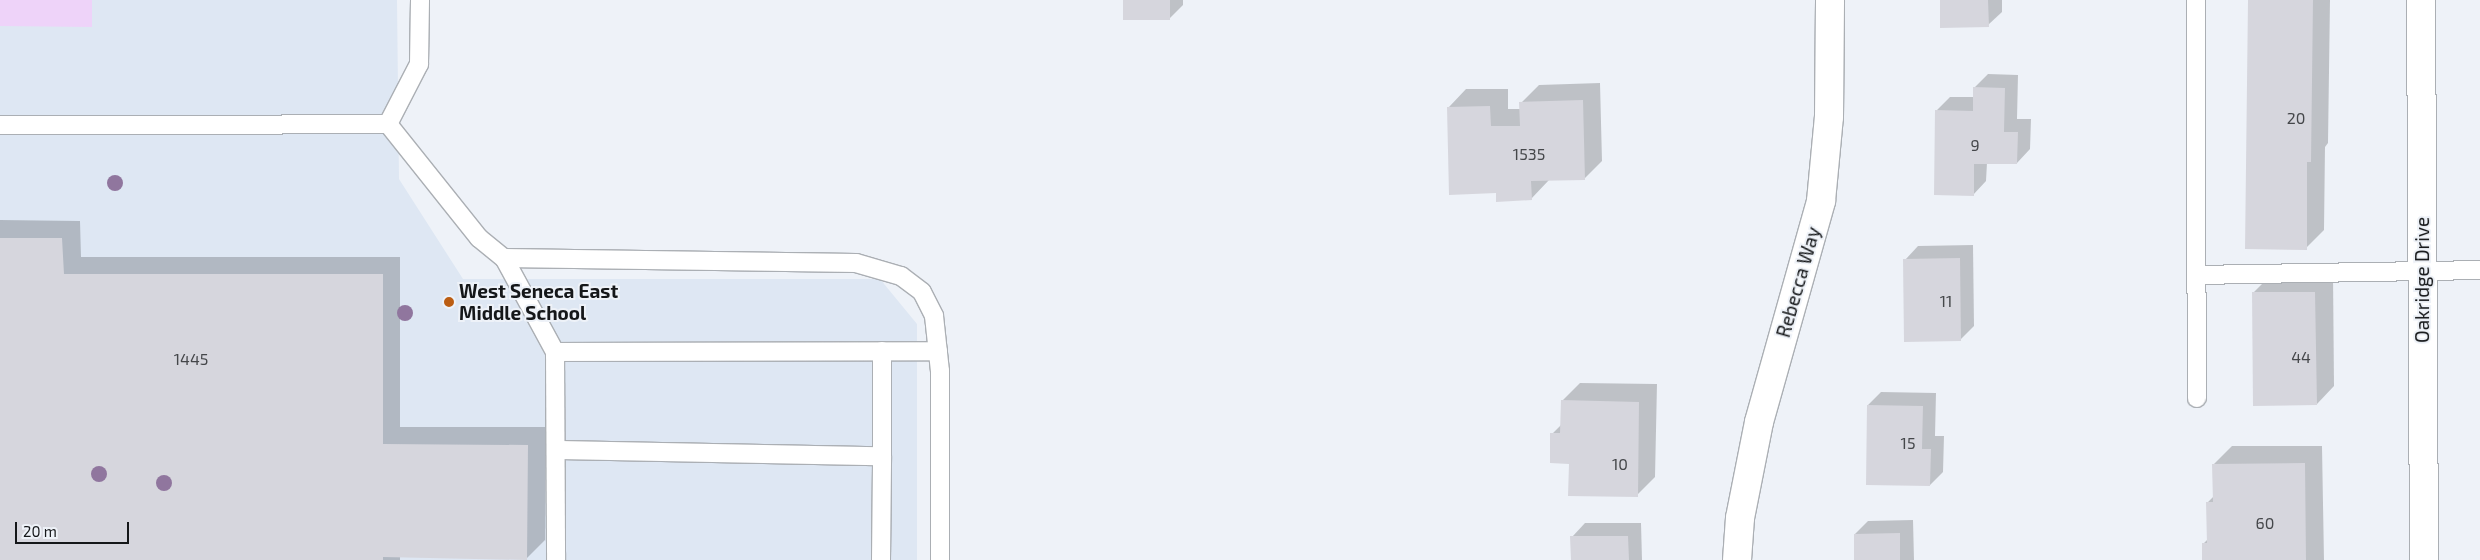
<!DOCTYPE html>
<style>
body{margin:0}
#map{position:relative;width:2480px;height:560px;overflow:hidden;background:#eef2f8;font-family:"Exo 2",sans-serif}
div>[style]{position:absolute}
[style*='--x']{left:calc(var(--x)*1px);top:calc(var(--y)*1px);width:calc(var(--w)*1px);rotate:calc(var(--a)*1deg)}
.built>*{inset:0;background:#dee7f3}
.green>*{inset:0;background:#eed3f9}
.shadow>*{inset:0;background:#0003}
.building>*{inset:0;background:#d6d6dd}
.roads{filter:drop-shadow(1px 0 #abafb4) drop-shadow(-1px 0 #abafb4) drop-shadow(0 1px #abafb4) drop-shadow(0 -1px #abafb4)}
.service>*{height:18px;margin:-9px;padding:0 9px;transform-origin:9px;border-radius:9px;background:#fff}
.minor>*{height:28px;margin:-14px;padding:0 14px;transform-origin:14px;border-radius:14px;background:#fff}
.trees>*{width:16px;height:16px;margin:-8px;border-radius:50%;background:#90769e}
.dots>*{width:14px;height:14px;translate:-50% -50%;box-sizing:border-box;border:2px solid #eef2f8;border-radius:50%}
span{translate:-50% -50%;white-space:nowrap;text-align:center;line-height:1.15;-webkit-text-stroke:4px #eef2f8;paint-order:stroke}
.number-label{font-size:16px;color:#45474a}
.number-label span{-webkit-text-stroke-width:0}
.street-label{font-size:19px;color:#151719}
.poi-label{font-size:19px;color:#151719;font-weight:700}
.left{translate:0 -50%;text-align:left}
.scale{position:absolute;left:15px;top:522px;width:114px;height:22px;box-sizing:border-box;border:2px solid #151719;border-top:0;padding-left:6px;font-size:15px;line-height:18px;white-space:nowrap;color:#151719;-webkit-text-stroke:4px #eef2f8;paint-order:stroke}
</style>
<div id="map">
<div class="built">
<div style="clip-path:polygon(0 0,397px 0,399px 179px,463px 279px,880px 279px,917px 324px,917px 560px,0 560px)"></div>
</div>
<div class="green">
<div style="clip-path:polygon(0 0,92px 0,92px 27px,0 26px)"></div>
</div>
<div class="shadow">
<div style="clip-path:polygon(1125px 0,1183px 0,1183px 5px,1169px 19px)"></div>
<div style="clip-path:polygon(1941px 0,2002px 0,2002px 12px,1988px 25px)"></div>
<div style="clip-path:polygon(2249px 0,2330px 0,2328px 143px,2325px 147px,2324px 230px,2306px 248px)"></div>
<div style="clip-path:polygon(1988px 74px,2018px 75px,2017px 119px,2031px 119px,2030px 149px,2017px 163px,1987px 163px,1986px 181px,1973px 195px,1937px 110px,1950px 97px,1974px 97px,1974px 88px)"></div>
<div style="clip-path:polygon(1600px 83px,1602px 161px,1584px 179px,1549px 180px,1531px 199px,1497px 192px,1449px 107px,1466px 89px,1508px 89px,1508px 109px,1521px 109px,1521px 103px,1539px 85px)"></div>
<div style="clip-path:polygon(0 220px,80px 221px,81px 257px,400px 257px,400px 427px,545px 427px,545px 540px,527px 558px,400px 556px,400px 560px,0 560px)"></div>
<div style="clip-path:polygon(1973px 245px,1974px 326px,1960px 340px,1905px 260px,1918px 246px)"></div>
<div style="clip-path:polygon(2333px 274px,2334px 386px,2317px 404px,2253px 293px,2271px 275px)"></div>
<div style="clip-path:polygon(1580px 383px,1657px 384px,1655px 477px,1637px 495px,1570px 462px,1552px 434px,1562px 424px,1562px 401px)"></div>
<div style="clip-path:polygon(1881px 392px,1936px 393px,1935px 436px,1944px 436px,1943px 472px,1930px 485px,1868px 405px)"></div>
<div style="clip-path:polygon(2232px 446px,2322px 446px,2324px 560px,2203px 560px,2203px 544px,2208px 539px,2208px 502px,2214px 496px,2214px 464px)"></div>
<div style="clip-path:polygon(1913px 520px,1914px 560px,1854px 560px,1855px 534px,1868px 521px)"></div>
<div style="clip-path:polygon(1585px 523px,1641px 523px,1642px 560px,1572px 560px,1572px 537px)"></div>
</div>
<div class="building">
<div style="clip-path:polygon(1123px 0,1170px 0,1170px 20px,1123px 20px)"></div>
<div style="clip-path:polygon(1940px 0,1988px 0,1989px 27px,1940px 28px)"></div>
<div style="clip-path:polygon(2248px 0,2313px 0,2311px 162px,2307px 162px,2307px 250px,2245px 249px)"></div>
<div style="clip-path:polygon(1973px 87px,2005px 88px,2004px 132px,2018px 132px,2017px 164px,1974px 164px,1974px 196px,1934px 195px,1935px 110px,1973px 111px)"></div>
<div style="clip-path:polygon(1583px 100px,1585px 180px,1531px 181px,1532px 200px,1496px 202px,1496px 193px,1449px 195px,1447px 107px,1490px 106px,1491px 126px,1520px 126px,1519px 102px)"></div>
<div style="clip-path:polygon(0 238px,62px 238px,64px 274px,383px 274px,383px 444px,528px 445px,527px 560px,383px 557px,383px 560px,0 560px)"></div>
<div style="clip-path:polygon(1960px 258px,1961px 341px,1904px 342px,1903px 259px)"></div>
<div style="clip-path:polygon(2252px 292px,2315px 292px,2317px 405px,2253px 406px)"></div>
<div style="clip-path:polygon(1561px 400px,1639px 402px,1638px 497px,1568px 496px,1569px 464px,1550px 463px,1550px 433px,1560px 433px)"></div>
<div style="clip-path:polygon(1867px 405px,1923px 406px,1922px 449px,1931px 449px,1930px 486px,1866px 485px)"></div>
<div style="clip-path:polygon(2305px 463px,2306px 560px,2202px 560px,2202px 543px,2207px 543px,2206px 502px,2213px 502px,2212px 464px)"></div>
<div style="clip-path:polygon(1900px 533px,1900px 560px,1854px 560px,1854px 534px)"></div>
<div style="clip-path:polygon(1570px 536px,1628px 536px,1629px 560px,1571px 560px)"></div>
</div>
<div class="roads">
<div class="service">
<div style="--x:2196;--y:0;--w:398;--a:89.9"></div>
<div style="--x:388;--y:124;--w:146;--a:51.4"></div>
<div style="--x:479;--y:238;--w:32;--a:39"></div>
<div style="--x:504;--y:258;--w:352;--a:0.8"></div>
<div style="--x:856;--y:263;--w:47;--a:16.1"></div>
<div style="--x:901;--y:276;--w:26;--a:37"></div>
<div style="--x:922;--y:292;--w:27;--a:63"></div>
<div style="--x:934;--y:316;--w:55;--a:83.8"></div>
<div style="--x:940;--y:371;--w:189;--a:90"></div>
<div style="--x:388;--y:124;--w:68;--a:-62.7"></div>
<div style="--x:419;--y:64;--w:64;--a:-89.1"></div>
<div style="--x:0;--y:125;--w:388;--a:-0.1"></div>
<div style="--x:504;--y:258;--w:107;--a:61.5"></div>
<div style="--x:555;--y:352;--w:208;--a:89.7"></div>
<div style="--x:2196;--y:275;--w:284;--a:-1"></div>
<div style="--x:555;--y:352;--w:383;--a:-0.1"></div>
<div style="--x:556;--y:450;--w:326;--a:1.1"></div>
<div style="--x:882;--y:456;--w:105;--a:-90"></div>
<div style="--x:881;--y:560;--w:104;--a:-89.4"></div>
</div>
<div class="minor">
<div style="--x:2421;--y:0;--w:560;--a:89.69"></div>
<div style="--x:1737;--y:560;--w:42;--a:-85.9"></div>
<div style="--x:1740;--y:518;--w:98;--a:-78.8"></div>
<div style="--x:1759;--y:422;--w:230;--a:-74.3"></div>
<div style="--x:1821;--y:201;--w:84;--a:-84.6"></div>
<div style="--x:1829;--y:117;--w:117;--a:-89.5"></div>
</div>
</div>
<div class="trees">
<div style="left:115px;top:183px"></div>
<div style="left:405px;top:313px"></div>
<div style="left:99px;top:474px"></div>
<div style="left:164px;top:483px"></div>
</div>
<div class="dots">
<div style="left:449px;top:302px;background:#bb5d12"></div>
</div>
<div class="number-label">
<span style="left:2296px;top:118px">20</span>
<span style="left:1975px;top:145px">9</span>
<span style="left:1529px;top:154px">1535</span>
<span style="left:1946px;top:301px">11</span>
<span style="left:2301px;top:357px">44</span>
<span style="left:191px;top:359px">1445</span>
<span style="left:1908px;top:443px">15</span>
<span style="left:1620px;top:464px">10</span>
<span style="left:2265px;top:523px">60</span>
</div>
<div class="street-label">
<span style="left:2422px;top:280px;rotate:-90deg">Oakridge Drive</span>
<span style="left:1798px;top:282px;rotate:-74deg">Rebecca Way</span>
</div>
<div class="poi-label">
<span class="left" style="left:459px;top:302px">West Seneca East<br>Middle School</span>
</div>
<div class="scale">20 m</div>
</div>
